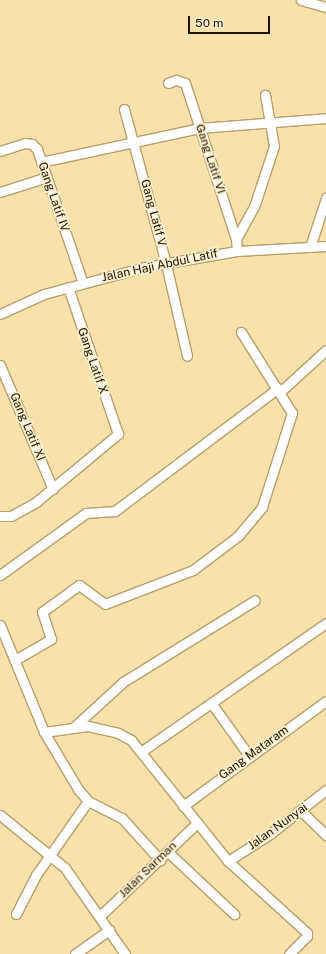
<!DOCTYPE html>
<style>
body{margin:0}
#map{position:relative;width:326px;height:954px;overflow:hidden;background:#f9e1ab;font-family:"Public Sans",sans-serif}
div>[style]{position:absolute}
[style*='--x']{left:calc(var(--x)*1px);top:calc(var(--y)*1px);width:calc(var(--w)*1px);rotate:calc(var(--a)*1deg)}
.roads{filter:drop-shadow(1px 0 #b59f6b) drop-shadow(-1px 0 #b59f6b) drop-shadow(0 1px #b59f6b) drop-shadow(0 -1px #b59f6b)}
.street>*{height:9px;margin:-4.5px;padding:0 4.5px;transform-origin:4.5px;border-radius:4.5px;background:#fff}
span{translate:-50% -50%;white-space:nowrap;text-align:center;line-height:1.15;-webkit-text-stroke:3.5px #fdefcf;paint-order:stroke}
.street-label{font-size:12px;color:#1c1301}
.scale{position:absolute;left:188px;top:16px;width:82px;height:18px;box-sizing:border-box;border:2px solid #1c1301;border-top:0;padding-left:5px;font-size:12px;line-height:14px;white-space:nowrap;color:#1c1301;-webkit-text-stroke:3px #fdefcf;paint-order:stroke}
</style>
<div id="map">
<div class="roads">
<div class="street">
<div style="--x:301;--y:0;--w:26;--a:16"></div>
<div style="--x:168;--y:83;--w:9;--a:-21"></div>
<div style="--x:176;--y:80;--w:9;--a:18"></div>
<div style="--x:185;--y:83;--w:164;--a:71.9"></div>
<div style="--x:236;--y:239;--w:12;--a:85"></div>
<div style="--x:124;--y:109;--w:161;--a:74.8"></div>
<div style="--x:166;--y:264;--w:94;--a:77.1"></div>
<div style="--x:0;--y:151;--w:26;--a:-18"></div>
<div style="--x:25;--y:143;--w:7;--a:8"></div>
<div style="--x:32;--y:144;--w:7;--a:45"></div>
<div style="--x:37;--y:149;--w:142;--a:71.1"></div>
<div style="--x:41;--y:162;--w:163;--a:-12.1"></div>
<div style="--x:200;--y:128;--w:126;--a:-4.5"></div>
<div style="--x:0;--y:192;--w:49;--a:-17.7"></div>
<div style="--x:236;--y:239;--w:37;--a:-61"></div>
<div style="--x:254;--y:207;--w:64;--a:-71.8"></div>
<div style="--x:274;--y:146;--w:52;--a:-100"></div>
<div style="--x:310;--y:247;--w:52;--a:-71.9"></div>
<div style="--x:0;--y:314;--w:48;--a:-24.4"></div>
<div style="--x:44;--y:294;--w:105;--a:-15"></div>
<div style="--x:145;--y:267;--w:93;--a:-9.9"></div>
<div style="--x:237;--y:251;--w:89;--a:-3.2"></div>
<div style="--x:0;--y:365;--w:135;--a:66.9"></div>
<div style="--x:280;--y:392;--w:62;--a:-42.4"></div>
<div style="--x:0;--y:516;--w:11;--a:0"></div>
<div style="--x:11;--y:516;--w:29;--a:-29"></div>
<div style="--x:36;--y:502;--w:107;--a:-39.7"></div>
<div style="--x:118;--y:434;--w:155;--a:-108.8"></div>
<div style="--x:0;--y:575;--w:106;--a:-35.8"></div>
<div style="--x:86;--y:513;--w:29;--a:-4"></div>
<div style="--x:115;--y:511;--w:204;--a:-37"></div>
<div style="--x:0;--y:625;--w:116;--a:67.6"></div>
<div style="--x:44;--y:732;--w:66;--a:59.2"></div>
<div style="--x:78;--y:789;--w:16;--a:50"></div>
<div style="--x:88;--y:801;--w:38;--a:27"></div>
<div style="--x:122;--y:818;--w:57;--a:47.9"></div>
<div style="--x:15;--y:660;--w:42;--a:-30.3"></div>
<div style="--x:51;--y:639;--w:28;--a:-108"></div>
<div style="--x:42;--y:612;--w:46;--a:-36.1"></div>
<div style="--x:79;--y:585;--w:32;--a:36"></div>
<div style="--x:105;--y:604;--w:94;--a:-21.1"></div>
<div style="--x:193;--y:570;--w:56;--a:-37.1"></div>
<div style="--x:238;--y:536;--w:38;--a:-50"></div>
<div style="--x:262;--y:507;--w:99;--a:-72.3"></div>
<div style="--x:292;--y:413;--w:96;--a:-122.2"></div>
<div style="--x:212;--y:704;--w:65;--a:54.4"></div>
<div style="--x:75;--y:726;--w:65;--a:-42.5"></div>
<div style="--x:123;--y:682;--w:155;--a:-31.8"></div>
<div style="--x:44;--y:732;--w:44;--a:-7.8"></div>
<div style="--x:88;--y:726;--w:31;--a:13"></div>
<div style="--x:118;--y:733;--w:15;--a:28"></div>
<div style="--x:131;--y:740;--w:155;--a:51.3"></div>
<div style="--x:228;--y:861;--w:107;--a:42.3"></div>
<div style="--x:307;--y:933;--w:3;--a:90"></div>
<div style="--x:307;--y:936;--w:25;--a:135"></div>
<div style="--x:142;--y:751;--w:224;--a:-34.8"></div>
<div style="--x:183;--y:806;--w:177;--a:-36.3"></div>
<div style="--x:301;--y:811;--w:35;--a:44"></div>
<div style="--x:0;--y:815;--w:84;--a:39.2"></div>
<div style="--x:65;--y:868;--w:105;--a:55.1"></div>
<div style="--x:168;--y:852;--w:91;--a:43.2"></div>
<div style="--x:228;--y:861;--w:50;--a:-32.7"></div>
<div style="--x:270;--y:834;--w:71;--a:-38.2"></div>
<div style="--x:16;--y:914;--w:44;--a:-62.9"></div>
<div style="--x:36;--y:875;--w:90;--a:-54.9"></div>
<div style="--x:100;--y:916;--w:133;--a:-43.8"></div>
<div style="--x:75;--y:954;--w:42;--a:-35.2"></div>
</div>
</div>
<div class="street-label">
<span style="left:210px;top:159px;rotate:72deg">Gang Latif VI</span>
<span style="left:53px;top:197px;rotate:71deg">Gang Latif IV</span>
<span style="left:153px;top:213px;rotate:75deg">Gang Latif V</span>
<span style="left:160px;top:266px;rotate:-12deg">Jalan Haji Abdul Latif</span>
<span style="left:92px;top:361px;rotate:71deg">Gang Latif X</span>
<span style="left:27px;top:427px;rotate:67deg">Gang Latif XI</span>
<span style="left:254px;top:753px;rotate:-36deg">Gang Mataram</span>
<span style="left:278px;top:827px;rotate:-36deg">Jalan Nunyai</span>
<span style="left:148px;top:870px;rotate:-44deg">Jalan Sarman</span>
</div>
<div class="scale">50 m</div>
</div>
